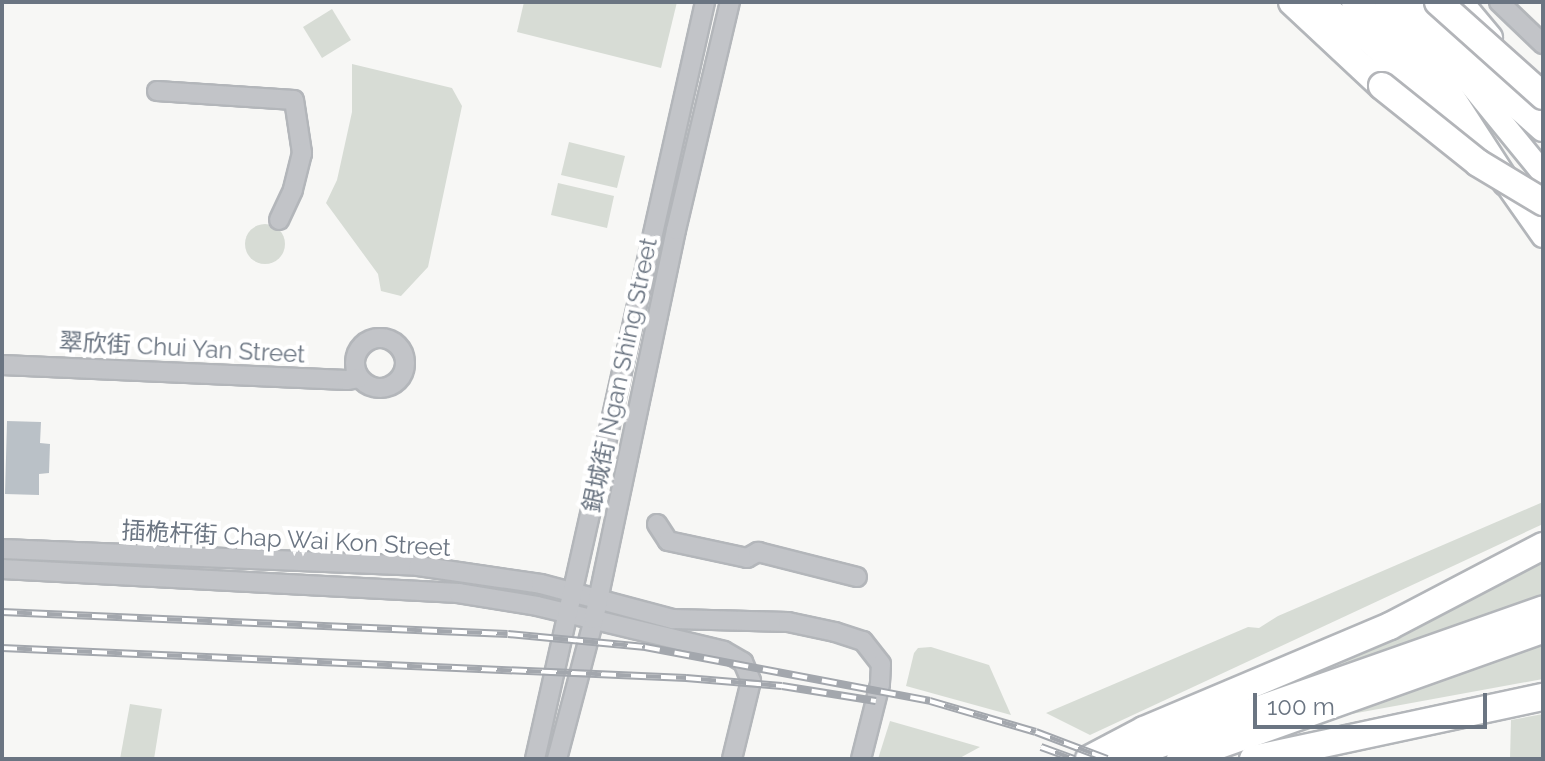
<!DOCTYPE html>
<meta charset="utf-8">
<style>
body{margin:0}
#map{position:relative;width:1545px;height:761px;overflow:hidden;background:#f7f7f5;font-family:Raleway,"Noto Sans TC",sans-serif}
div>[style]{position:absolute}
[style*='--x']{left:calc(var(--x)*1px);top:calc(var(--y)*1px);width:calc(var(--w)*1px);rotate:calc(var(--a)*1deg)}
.green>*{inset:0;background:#d7dcd5}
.round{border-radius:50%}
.water>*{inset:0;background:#bac1c7}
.roads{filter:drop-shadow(2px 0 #b3b6ba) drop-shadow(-2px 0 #b3b6ba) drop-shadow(0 2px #b3b6ba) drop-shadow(0 -2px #b3b6ba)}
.minor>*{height:18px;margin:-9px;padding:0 9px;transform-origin:9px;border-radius:9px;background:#c2c4c8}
.minor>.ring{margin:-9px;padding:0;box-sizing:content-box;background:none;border:18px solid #c2c4c8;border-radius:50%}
.major>*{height:22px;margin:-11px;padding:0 11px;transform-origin:11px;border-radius:11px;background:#fff}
.highway>*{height:26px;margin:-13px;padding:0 13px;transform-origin:13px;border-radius:13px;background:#fff}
.rail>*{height:8px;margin-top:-4px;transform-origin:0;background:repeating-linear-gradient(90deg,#fff 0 15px,#a3a7ad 0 30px);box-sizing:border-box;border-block:2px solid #a3a7ad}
.bridges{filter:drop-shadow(2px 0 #b3b5b9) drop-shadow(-2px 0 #b3b5b9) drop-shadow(0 2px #b3b5b9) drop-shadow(0 -2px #b3b5b9)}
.highway-bridge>*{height:26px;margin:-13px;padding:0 13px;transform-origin:13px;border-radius:13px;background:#fff}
span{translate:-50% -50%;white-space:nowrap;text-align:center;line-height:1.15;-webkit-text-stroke:8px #fff;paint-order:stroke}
.street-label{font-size:24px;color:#6b7582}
.frame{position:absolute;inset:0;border:4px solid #6b7582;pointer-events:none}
.scale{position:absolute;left:1253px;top:693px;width:234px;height:36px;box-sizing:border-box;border:4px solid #6b7582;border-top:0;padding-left:10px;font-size:24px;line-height:28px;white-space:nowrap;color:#6b7582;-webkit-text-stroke:6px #fff;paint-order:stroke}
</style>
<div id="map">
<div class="green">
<div style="clip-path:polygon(524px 2px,677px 2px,661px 68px,517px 32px)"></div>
<div style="clip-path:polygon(332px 9px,351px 40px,322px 58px,303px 27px)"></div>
<div style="clip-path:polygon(352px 64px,452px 88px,462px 106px,428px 267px,401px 296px,381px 291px,378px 274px,326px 203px,337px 180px,352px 112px)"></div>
<div style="clip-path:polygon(569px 142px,625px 156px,617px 188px,561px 175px)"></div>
<div style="clip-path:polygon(558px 183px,614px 196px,607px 228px,551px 215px)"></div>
<div class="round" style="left:245px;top:224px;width:40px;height:40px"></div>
<div style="clip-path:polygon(1543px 502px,1543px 524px,1090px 735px,1046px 713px,1248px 627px,1259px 628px,1278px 616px)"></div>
<div style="clip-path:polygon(1543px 561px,1543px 594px,1273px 694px,1286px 685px,1402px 632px)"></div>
<div style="clip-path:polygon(1543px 642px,1543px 679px,1324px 719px)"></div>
<div style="clip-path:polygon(931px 647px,989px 665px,1011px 715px,906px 686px,914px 653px,918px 648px)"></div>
<div style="clip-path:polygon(130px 704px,162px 709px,154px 759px,120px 759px)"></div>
<div style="clip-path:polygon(1543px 714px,1543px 759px,1510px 759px,1511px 720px)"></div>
<div style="clip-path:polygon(890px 721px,925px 731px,980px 747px,958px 759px,878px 759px)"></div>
</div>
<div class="water">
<div style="clip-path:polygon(7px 421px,41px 422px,40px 443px,50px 444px,49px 473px,39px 474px,39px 495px,5px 494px)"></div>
</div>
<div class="roads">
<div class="minor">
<div style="--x:1499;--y:2;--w:61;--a:43.7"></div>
<div style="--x:157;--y:91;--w:137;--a:3.8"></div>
<div style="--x:294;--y:100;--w:54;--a:81.4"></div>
<div style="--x:302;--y:153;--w:38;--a:104"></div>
<div style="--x:293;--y:190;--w:33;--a:115"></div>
<div class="ring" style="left:355px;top:338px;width:32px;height:32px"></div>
<div style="--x:2;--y:365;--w:345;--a:2.5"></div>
<div style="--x:347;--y:380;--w:12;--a:-9"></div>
<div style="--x:657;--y:524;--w:20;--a:57"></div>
<div style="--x:668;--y:541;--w:81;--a:12.1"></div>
<div style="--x:747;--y:558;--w:13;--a:-29"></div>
<div style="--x:758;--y:552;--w:102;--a:14.2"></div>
<div style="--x:2;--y:549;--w:416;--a:2.3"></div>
<div style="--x:418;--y:566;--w:124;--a:8.3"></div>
<div style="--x:541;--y:584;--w:137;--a:14.9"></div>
<div style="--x:673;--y:619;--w:115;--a:1.5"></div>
<div style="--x:788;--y:622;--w:48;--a:12"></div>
<div style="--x:835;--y:632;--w:29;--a:18"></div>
<div style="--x:863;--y:641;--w:29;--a:52"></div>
<div style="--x:881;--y:664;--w:20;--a:93"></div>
<div style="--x:880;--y:684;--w:77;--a:104.2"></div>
<div style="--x:2;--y:569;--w:457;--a:3"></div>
<div style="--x:458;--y:593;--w:80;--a:9.3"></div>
<div style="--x:537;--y:606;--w:192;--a:13.5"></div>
<div style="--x:724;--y:651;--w:22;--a:30"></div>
<div style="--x:743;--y:662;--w:21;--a:67"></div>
<div style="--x:751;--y:681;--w:80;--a:103.7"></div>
<div style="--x:535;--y:759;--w:776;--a:-77.34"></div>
<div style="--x:557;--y:759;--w:145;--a:-75.2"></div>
<div style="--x:594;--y:619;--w:398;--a:-78.1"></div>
<div style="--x:676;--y:230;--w:234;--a:-76.7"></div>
</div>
<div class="major">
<div style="--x:1321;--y:2;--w:72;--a:39.9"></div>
<div style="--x:1376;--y:48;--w:139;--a:45.9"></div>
<div style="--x:1386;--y:2;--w:114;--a:43.9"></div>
<div style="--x:1468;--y:81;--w:119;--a:50.8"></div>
<div style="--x:1505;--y:182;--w:66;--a:54.9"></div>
</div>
<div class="highway">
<div style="--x:1292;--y:2;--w:123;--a:43"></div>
<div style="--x:1355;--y:2;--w:132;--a:44.4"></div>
<div style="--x:1449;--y:94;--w:105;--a:57.1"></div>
<div style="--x:1402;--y:2;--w:189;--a:41.8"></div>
<div style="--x:1459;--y:2;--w:47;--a:50.2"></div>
<div style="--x:1089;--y:759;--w:62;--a:-27.8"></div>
<div style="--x:1144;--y:730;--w:267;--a:-22.9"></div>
<div style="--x:1390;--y:626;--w:173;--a:-27.6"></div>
<div style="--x:1118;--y:759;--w:451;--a:-19.4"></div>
<div style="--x:1180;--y:759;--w:385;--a:-19.6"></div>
<div style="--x:1253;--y:759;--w:297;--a:-12.1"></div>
</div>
</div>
<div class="rail">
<div style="--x:2;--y:612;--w:506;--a:2.49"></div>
<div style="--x:508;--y:634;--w:138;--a:5.4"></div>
<div style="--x:645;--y:647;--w:290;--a:10.7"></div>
<div style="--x:930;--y:701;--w:110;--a:16.3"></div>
<div style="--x:1036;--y:732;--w:76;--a:20.8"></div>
<div style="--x:2;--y:648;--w:685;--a:2.51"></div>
<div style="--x:686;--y:678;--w:96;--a:4.8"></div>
<div style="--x:782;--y:686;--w:95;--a:9.1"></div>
<div style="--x:1041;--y:747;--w:35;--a:20"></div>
</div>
<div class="bridges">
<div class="highway-bridge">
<div style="--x:1438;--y:2;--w:141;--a:41.8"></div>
<div style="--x:1382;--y:86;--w:123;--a:38.7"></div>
<div style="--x:1478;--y:163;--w:76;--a:31"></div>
</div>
</div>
<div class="street-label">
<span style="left:182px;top:348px;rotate:3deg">翠欣街 Chui Yan Street</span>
<span style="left:620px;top:375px;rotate:-78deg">銀城街 Ngan Shing Street</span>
<span style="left:286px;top:539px;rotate:3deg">插桅杆街 Chap Wai Kon Street</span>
</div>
<div class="frame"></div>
<div class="scale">100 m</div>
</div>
